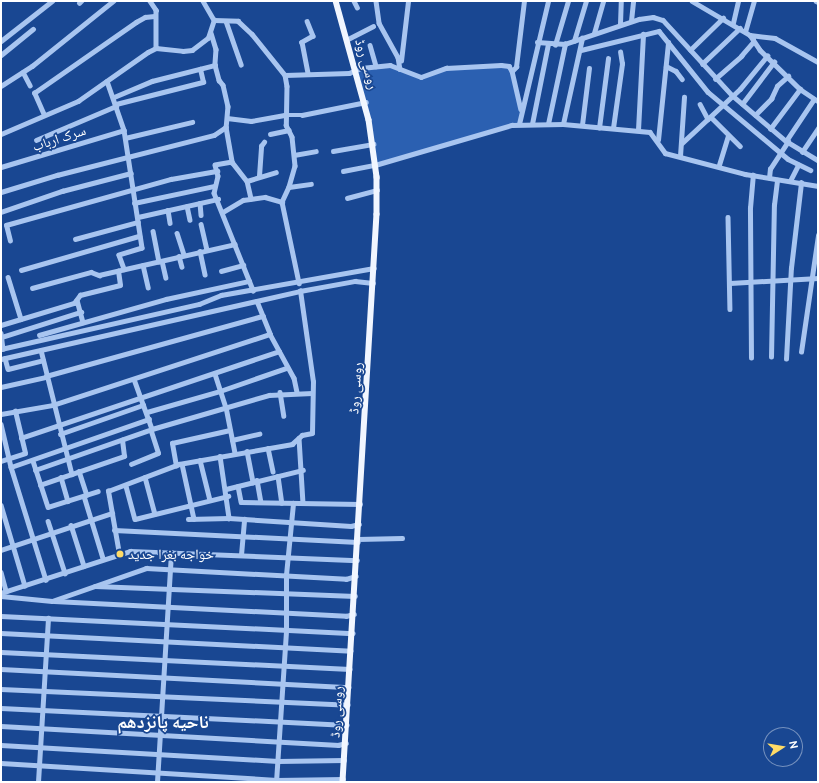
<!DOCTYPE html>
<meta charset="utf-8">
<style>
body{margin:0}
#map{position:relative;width:819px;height:783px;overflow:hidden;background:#194792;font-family:Cabin,"Noto Naskh Arabic",sans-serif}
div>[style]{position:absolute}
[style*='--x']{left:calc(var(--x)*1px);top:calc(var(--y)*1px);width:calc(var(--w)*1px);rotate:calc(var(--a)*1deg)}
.green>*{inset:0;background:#2b60b1}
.minor>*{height:4.5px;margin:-2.25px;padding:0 2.25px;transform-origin:2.25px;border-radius:2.25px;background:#a8c5f0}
.major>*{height:5.5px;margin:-2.75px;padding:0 2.75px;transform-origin:2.75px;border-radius:2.75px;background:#f1f6ff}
.dots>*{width:11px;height:11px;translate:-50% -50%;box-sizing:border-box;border:2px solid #194792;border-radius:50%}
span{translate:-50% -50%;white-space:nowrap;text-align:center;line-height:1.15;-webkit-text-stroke:3.5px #194792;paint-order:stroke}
.street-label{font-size:14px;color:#fff}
.poi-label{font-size:14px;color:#fff}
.left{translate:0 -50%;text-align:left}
.district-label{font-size:18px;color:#fff;font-weight:700}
.frame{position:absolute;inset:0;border:2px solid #fff;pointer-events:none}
.north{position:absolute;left:763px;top:727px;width:40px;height:40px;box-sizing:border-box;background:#194792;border:1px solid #7591be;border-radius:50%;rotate:78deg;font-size:11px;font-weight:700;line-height:16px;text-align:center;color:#fff}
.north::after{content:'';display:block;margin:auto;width:14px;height:18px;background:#ffdb67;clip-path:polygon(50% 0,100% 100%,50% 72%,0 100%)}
</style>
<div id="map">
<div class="green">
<div style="clip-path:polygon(390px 65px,418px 77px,446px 68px,509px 66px,521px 109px,519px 124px,375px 165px,356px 69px)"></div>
</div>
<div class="minor">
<div style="--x:150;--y:1;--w:11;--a:56"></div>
<div style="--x:156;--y:10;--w:38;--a:90"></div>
<div style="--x:203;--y:1;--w:22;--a:60"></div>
<div style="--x:354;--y:1;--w:7;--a:63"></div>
<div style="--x:376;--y:1;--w:22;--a:82"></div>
<div style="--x:379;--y:23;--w:39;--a:61"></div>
<div style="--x:398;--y:57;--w:12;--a:81"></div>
<div style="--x:692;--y:1;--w:67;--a:30.4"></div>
<div style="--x:750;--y:35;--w:25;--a:7"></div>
<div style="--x:775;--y:38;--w:49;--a:29.2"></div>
<div style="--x:816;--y:1;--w:2;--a:27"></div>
<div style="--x:79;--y:3;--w:3;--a:-45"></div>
<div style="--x:226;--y:21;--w:46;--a:70.8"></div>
<div style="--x:307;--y:21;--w:16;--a:68"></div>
<div style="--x:313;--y:36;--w:13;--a:151"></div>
<div style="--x:302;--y:42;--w:32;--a:79"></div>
<div style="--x:631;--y:21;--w:20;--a:-84"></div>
<div style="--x:733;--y:23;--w:23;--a:-77"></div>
<div style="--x:620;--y:24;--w:23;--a:-88"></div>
<div style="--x:745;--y:32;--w:32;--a:-74"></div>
<div style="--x:211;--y:33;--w:17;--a:73"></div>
<div style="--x:216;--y:49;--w:16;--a:94"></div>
<div style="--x:215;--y:65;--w:16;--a:75"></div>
<div style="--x:219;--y:80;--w:6;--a:51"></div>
<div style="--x:223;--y:85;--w:22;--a:77"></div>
<div style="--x:228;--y:106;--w:21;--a:95"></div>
<div style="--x:226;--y:127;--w:36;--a:80"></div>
<div style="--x:232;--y:162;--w:24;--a:52"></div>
<div style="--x:247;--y:181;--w:18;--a:77"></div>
<div style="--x:594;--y:33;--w:33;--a:-74"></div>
<div style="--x:750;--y:35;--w:18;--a:56"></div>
<div style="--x:760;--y:50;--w:56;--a:44.3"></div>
<div style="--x:800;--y:89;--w:22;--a:34"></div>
<div style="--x:348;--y:39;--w:28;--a:-27"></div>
<div style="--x:1;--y:41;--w:65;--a:-38.1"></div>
<div style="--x:574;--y:41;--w:42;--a:-73.3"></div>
<div style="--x:537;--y:42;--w:28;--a:4"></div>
<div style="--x:565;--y:44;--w:78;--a:-18.7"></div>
<div style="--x:639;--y:19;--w:14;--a:-8"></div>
<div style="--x:653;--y:17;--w:10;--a:17"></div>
<div style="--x:663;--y:20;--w:103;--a:47.4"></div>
<div style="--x:733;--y:96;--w:70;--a:40.3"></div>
<div style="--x:786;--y:141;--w:37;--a:31"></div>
<div style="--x:370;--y:45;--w:22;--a:74"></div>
<div style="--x:555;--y:45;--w:46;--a:-73.5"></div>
<div style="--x:581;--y:50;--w:80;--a:-13.7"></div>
<div style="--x:659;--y:31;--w:78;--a:51.2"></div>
<div style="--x:708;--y:92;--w:104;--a:39.9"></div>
<div style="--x:788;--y:159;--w:25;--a:26"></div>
<div style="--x:690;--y:50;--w:46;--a:-44.1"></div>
<div style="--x:1;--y:55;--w:41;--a:-39.1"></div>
<div style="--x:401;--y:61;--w:60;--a:-83.3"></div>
<div style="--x:702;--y:64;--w:52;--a:-43.5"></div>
<div style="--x:666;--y:66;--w:11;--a:27"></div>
<div style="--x:676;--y:71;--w:10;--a:53"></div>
<div style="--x:512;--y:71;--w:6;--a:-45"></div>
<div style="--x:516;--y:67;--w:66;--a:-83.1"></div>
<div style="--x:23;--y:72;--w:15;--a:62"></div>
<div style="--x:285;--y:75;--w:64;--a:-1.8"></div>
<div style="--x:349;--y:73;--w:13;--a:-23"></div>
<div style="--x:361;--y:68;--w:29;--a:-6"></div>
<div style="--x:390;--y:65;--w:33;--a:21"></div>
<div style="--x:421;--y:77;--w:27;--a:-20"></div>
<div style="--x:446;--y:68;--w:55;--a:-3.1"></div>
<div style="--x:501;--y:65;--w:8;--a:7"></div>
<div style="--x:509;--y:66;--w:6;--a:59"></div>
<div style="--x:512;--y:71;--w:39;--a:77"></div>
<div style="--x:715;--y:79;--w:35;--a:-41"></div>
<div style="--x:741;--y:56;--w:18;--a:-49"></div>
<div style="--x:753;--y:42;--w:3;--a:-90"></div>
<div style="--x:107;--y:81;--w:52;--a:70.9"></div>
<div style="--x:124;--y:130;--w:119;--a:81.3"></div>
<div style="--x:142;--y:248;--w:24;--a:163"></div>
<div style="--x:119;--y:255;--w:15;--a:70"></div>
<div style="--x:1;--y:86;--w:37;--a:-33"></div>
<div style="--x:32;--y:66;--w:104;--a:-38.7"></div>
<div style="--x:114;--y:97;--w:41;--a:-22.8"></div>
<div style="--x:152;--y:81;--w:65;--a:-14.3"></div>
<div style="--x:116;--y:104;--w:90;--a:-14.2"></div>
<div style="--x:203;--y:82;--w:13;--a:-103"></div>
<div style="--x:700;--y:104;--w:17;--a:62"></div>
<div style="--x:742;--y:104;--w:53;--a:-52.7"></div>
<div style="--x:44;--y:115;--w:24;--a:-114"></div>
<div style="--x:34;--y:93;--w:124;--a:-34.8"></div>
<div style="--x:136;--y:22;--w:10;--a:-29"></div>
<div style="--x:145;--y:17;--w:9;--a:-6"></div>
<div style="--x:755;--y:115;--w:23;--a:-45"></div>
<div style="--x:771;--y:99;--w:14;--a:-65"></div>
<div style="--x:777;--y:86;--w:15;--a:-42"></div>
<div style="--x:711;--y:117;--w:41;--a:45"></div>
<div style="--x:227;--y:118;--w:24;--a:7"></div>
<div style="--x:251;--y:121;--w:35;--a:-10"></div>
<div style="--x:285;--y:115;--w:17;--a:0"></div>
<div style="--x:302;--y:115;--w:65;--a:-11.5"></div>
<div style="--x:519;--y:124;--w:126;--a:-76.7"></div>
<div style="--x:532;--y:124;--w:82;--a:-78.7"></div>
<div style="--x:548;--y:124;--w:82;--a:-78"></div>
<div style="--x:563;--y:124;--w:88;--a:-77.5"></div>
<div style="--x:582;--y:125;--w:57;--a:-83"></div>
<div style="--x:599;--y:128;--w:70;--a:-82.6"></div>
<div style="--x:613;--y:128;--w:65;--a:-82"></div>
<div style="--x:622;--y:64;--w:12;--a:-99"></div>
<div style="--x:770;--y:129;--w:50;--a:-53.1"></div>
<div style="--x:638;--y:130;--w:96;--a:-87"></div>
<div style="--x:1;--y:134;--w:84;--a:-23.2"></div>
<div style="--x:78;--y:101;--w:85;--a:-35"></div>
<div style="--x:148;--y:52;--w:9;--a:-27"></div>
<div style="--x:156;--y:48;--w:27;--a:6"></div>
<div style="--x:183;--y:51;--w:9;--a:-6"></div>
<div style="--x:192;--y:50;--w:20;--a:-37"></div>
<div style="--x:208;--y:38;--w:19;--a:-72"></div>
<div style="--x:214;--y:20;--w:24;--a:2"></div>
<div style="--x:238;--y:21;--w:19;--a:43"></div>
<div style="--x:252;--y:34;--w:53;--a:51.2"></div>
<div style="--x:285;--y:75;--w:11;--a:80"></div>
<div style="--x:287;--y:86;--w:39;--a:91"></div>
<div style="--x:286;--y:125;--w:13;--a:63"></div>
<div style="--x:292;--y:137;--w:29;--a:84"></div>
<div style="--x:295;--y:166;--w:22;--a:106"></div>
<div style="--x:289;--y:187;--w:17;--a:115"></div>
<div style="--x:282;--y:202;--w:83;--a:78.1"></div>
<div style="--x:270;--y:134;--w:19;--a:-12"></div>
<div style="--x:125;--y:138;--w:69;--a:-13.4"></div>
<div style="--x:36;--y:140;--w:87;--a:-23"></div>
<div style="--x:658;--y:140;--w:98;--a:-84.1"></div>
<div style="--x:786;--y:141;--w:50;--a:-56.3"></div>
<div style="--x:682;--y:143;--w:79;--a:-43"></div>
<div style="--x:740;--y:89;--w:43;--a:-50.7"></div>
<div style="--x:333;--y:151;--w:41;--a:-9.9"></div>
<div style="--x:802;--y:152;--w:29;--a:-56"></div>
<div style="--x:294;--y:155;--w:22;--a:-10"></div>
<div style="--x:680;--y:156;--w:59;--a:-86.1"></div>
<div style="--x:232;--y:162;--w:17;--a:170"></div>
<div style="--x:215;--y:165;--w:11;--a:75"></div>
<div style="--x:218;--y:176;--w:17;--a:103"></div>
<div style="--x:214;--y:193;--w:105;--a:68.1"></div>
<div style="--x:719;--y:165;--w:30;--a:-73"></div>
<div style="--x:1;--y:167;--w:128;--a:-16.7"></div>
<div style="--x:343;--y:171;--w:33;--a:-11"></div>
<div style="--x:375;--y:165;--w:143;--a:-16.3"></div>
<div style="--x:512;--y:125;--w:51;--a:-1.1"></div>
<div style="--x:563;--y:124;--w:87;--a:5.3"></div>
<div style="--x:650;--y:132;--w:26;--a:54"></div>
<div style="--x:665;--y:153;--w:83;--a:14.7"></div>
<div style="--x:745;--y:174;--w:74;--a:9.3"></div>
<div style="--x:259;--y:176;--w:30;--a:-86"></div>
<div style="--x:261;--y:146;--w:5;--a:-53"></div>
<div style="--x:769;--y:178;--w:9;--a:-84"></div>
<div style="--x:770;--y:169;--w:33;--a:-57"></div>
<div style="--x:247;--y:181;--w:30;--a:-17"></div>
<div style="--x:790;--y:181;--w:18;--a:-63"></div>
<div style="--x:289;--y:187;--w:22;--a:-8"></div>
<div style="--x:1;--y:192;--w:59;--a:-16.9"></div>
<div style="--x:57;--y:175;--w:162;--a:-14.3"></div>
<div style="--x:214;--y:135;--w:14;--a:-34"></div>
<div style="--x:347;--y:198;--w:31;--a:-15"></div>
<div style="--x:134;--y:203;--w:82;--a:-12"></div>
<div style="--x:200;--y:203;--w:12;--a:85"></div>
<div style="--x:187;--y:206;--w:14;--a:78"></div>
<div style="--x:168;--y:210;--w:13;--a:81"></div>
<div style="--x:1;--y:212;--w:65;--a:-19"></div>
<div style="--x:62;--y:191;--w:71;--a:-14.6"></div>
<div style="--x:223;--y:212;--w:23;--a:-31"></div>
<div style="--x:243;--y:200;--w:22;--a:-8"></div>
<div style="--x:265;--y:197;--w:18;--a:16"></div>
<div style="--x:138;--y:217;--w:82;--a:-12.7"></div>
<div style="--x:728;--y:217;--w:92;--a:88.8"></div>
<div style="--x:201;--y:224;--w:26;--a:77"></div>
<div style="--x:153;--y:231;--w:31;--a:79"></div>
<div style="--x:177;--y:233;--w:23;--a:72"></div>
<div style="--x:75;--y:239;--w:65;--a:-15.1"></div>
<div style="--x:10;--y:241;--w:16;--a:-104"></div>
<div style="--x:6;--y:225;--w:171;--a:-15.6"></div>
<div style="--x:171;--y:179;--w:47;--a:-9.9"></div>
<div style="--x:200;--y:251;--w:24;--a:78"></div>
<div style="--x:179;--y:256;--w:11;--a:75"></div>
<div style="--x:162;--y:261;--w:17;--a:77"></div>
<div style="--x:143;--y:265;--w:23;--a:77"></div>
<div style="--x:21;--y:270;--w:123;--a:-16.1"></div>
<div style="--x:221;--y:271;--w:23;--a:-15"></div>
<div style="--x:8;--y:277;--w:44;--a:72.8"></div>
<div style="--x:730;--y:283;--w:88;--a:-3.3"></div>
<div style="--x:32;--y:288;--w:61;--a:-15.2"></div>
<div style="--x:91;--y:272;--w:9;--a:21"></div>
<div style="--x:99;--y:275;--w:139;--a:-12.8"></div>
<div style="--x:77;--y:300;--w:23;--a:75"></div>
<div style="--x:257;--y:301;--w:35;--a:68"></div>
<div style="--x:270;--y:334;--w:50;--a:61.4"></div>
<div style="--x:294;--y:378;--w:14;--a:78"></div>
<div style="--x:1;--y:325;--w:76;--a:-16.8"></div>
<div style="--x:74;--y:303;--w:10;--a:-53"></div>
<div style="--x:80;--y:295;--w:41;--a:-14"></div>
<div style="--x:120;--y:285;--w:14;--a:-98"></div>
<div style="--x:1;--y:333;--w:16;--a:83"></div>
<div style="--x:39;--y:335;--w:132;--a:-15.8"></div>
<div style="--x:166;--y:299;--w:85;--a:-12.2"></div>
<div style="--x:2;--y:337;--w:83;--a:-17.6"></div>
<div style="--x:1;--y:349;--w:203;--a:-12.8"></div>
<div style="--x:199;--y:304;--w:24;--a:-22"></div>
<div style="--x:221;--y:295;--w:155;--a:-10"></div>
<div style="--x:41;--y:350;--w:128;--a:76"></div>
<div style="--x:801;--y:352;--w:118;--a:-81.7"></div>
<div style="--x:771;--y:357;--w:152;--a:-88.9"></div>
<div style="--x:774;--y:205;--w:25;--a:-83"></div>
<div style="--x:5;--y:358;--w:11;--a:75"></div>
<div style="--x:8;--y:369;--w:36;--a:-14"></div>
<div style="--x:751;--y:358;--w:150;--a:-90.4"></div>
<div style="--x:750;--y:208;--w:33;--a:-85"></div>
<div style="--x:1;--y:359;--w:307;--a:-12.8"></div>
<div style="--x:300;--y:291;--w:56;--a:-10.3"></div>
<div style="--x:355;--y:281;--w:18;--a:6"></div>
<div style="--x:786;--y:359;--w:91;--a:-86.9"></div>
<div style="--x:791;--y:268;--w:86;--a:-83.3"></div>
<div style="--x:215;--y:374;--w:35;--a:72"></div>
<div style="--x:226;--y:407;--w:47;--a:78.9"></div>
<div style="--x:46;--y:376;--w:225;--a:-15.5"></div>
<div style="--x:134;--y:379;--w:53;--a:70.2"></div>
<div style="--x:1;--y:387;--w:46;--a:-12.5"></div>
<div style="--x:280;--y:392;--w:24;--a:81"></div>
<div style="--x:147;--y:412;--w:76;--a:-16"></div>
<div style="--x:220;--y:391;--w:70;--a:-19.2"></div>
<div style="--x:1;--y:414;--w:53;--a:-9.8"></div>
<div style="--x:53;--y:405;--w:228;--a:-18.1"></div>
<div style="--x:1;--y:424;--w:44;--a:76.9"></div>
<div style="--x:11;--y:467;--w:118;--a:72.8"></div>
<div style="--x:60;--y:434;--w:88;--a:-19.3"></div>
<div style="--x:21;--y:438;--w:272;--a:-18.6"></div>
<div style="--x:299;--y:438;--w:65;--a:86.5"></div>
<div style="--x:232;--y:440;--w:28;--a:-13"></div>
<div style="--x:268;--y:448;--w:24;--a:78"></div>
<div style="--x:247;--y:451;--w:32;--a:79"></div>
<div style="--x:220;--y:456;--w:63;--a:81.7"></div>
<div style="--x:200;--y:460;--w:41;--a:76"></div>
<div style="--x:1;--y:461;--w:25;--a:-18"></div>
<div style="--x:25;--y:453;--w:43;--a:-103.4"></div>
<div style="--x:33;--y:461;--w:48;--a:71.9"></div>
<div style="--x:48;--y:507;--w:52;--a:-17.7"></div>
<div style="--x:131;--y:464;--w:29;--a:-22"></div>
<div style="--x:158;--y:453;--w:23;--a:-108"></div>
<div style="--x:182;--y:464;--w:56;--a:77.7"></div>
<div style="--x:176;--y:466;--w:23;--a:-100"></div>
<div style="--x:172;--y:443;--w:59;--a:-12.6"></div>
<div style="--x:11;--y:467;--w:146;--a:-19.2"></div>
<div style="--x:35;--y:470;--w:124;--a:-19.3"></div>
<div style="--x:152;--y:429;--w:122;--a:-16.2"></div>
<div style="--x:269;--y:395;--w:43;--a:-2.7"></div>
<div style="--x:79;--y:471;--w:25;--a:72"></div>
<div style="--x:278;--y:476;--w:27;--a:82"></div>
<div style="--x:61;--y:477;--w:25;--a:74"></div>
<div style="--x:145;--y:477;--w:38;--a:75"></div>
<div style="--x:257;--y:480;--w:22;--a:80"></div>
<div style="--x:40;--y:485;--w:89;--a:-19"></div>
<div style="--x:124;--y:456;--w:16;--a:-97"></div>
<div style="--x:126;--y:486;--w:34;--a:75"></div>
<div style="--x:135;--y:519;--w:96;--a:-13.9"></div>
<div style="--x:238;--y:486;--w:16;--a:79"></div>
<div style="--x:241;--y:502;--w:119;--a:1"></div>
<div style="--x:226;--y:489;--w:79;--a:-13.9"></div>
<div style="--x:84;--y:496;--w:65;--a:73"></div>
<div style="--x:1;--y:505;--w:84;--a:73.5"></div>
<div style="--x:188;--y:519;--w:41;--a:-1.4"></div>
<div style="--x:229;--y:518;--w:122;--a:3.8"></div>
<div style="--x:351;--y:526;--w:8;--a:-14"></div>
<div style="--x:48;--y:521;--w:55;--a:71.9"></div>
<div style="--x:71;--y:525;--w:43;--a:72.4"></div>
<div style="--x:114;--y:530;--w:244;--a:2.8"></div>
<div style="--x:358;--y:539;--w:44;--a:-1.3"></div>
<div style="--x:1;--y:550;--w:117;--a:-18.4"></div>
<div style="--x:119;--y:554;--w:64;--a:-99.9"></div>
<div style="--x:108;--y:491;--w:76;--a:-20.8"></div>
<div style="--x:179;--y:464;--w:115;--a:-10"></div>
<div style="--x:292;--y:444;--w:13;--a:-42"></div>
<div style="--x:302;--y:435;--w:10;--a:-11"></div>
<div style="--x:312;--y:433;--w:51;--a:-88.9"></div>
<div style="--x:313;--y:382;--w:92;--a:-98.1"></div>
<div style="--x:241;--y:555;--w:36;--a:-85"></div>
<div style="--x:1;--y:572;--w:20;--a:75"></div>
<div style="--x:95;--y:586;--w:260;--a:2.2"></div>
<div style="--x:1;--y:593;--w:136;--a:-18"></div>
<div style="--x:130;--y:551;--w:227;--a:2.3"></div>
<div style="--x:1;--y:596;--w:51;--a:5.6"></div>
<div style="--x:52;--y:601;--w:100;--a:-19.3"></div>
<div style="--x:146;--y:568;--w:200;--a:3.1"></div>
<div style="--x:346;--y:579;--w:10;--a:-17"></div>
<div style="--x:54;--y:601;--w:292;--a:2.9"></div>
<div style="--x:346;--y:616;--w:8;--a:-14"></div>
<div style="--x:1;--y:616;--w:352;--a:2.8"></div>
<div style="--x:1;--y:633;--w:350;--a:2.9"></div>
<div style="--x:1;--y:652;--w:349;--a:2.8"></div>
<div style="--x:1;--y:669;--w:348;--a:3"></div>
<div style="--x:1;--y:689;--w:347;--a:2.6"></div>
<div style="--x:1;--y:708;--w:346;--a:2.8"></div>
<div style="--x:1;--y:726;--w:338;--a:3.2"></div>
<div style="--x:338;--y:745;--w:8;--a:-14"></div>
<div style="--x:1;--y:745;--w:277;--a:3.3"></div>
<div style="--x:278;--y:761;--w:66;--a:-0.9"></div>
<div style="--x:1;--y:763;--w:276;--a:3.5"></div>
<div style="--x:276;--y:780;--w:67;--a:-0.9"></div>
<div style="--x:38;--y:782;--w:164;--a:-86.5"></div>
<div style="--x:157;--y:782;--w:230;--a:-86.5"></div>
<div style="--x:276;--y:782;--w:151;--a:-86.2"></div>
<div style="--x:286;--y:631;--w:56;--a:-90"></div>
<div style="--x:286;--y:575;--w:72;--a:-84.4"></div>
</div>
<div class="major">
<div style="--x:336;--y:1;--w:123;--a:74.5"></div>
<div style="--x:369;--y:120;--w:58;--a:82"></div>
<div style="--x:377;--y:177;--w:37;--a:90"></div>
<div style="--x:377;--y:214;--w:569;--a:93.43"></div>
</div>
<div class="dots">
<div style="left:120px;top:554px;background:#ffdb67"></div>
</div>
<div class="street-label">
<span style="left:367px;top:64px;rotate:74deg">روسی روڈ</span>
<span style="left:59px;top:138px;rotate:-18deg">سرک ارباب</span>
<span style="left:355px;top:388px;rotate:-86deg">روسی روڈ</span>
<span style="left:336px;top:712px;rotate:-87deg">روسی روڈ</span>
</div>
<div class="poi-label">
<span class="left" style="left:128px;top:554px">خواجه بغرا جدید</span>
</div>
<div class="district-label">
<span style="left:163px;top:722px">ناحیه پانزدهم</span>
</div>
<div class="frame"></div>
<div class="north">N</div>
</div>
